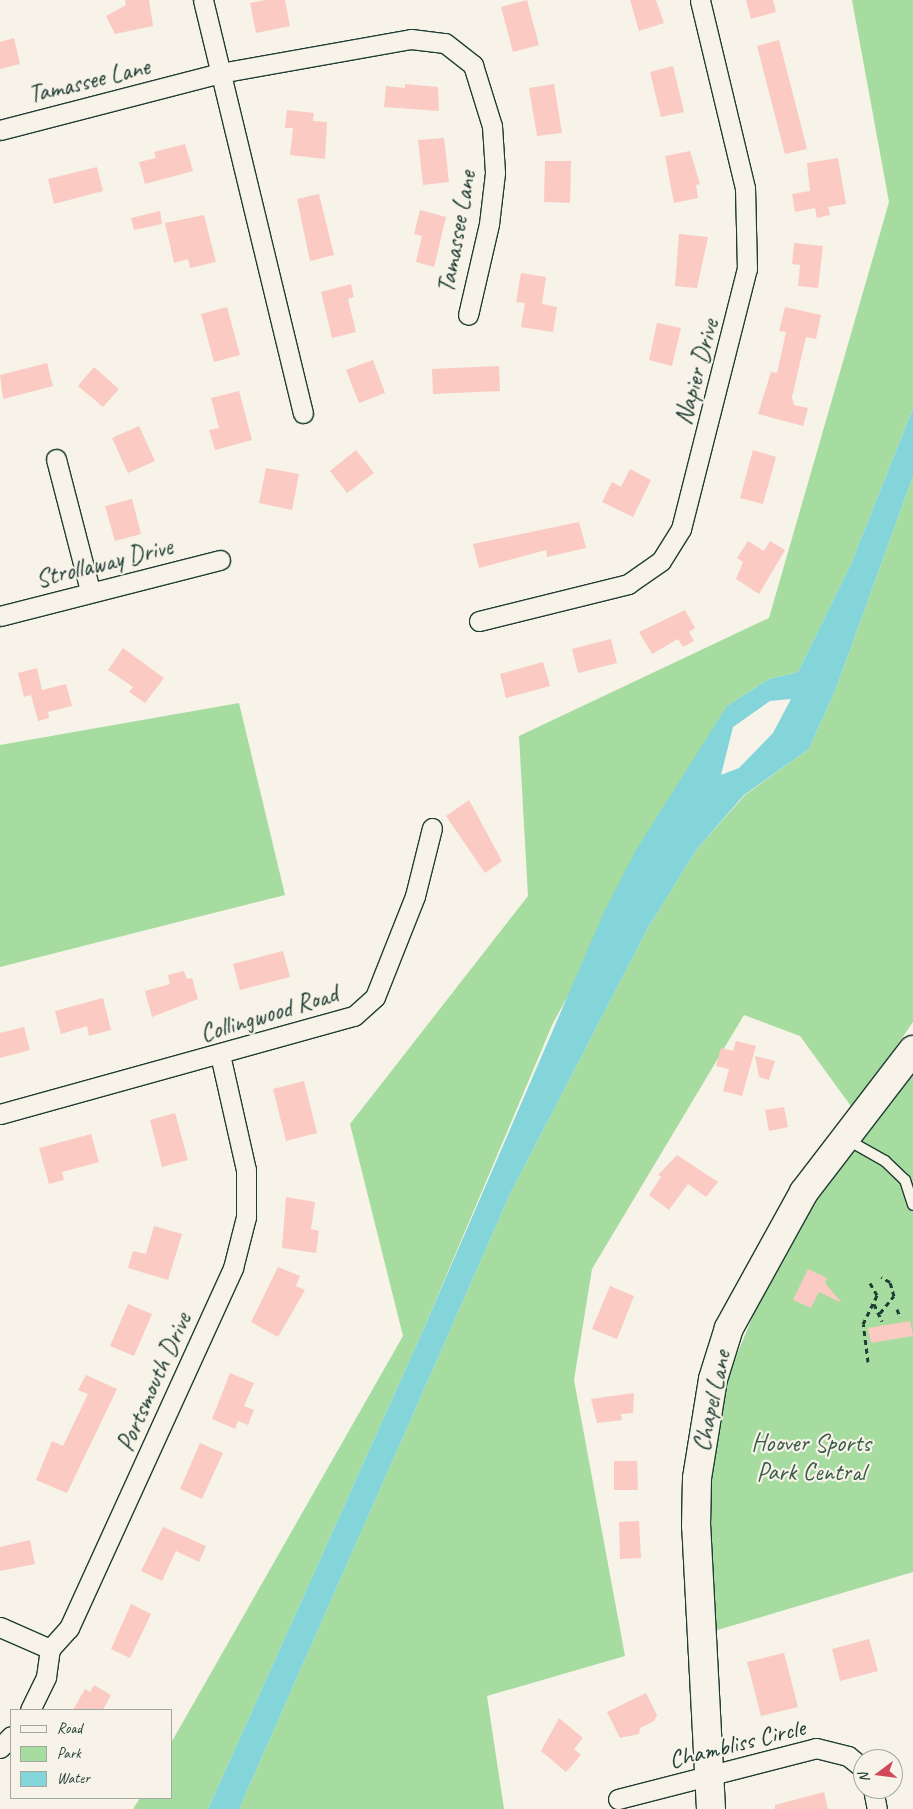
<!DOCTYPE html>
<style>
body{margin:0}
#map{position:relative;width:913px;height:1809px;overflow:hidden;background:#f7f3e8;font-family:Caveat,sans-serif}
div>[style]{position:absolute}
[style*='--x']{left:calc(var(--x)*1px);top:calc(var(--y)*1px);width:calc(var(--w)*1px);rotate:calc(var(--a)*1deg)}
.green>*{inset:0;background:#a6dc9f}
.water>*{inset:0;background:#83d5d9}
.building>*{inset:0;background:#facac3}
.path>*{height:3px;margin-top:-1.5px;transform-origin:0;background:repeating-linear-gradient(90deg,#1f3d34 0 5px,transparent 0 9px)}
.roads{filter:drop-shadow(1px 0 #1f3d34) drop-shadow(-1px 0 #1f3d34) drop-shadow(0 1px #1f3d34) drop-shadow(0 -1px #1f3d34)}
.lane>*{height:10px;margin:-5px;padding:0 5px;transform-origin:5px;border-radius:5px;background:#f7f3e8}
.street>*{height:19px;margin:-9.5px;padding:0 9.5px;transform-origin:9.5px;border-radius:9.5px;background:#f7f3e8}
.secondary>*{height:28px;margin:-14px;padding:0 14px;transform-origin:14px;border-radius:14px;background:#f7f3e8}
span{translate:-50% -50%;white-space:nowrap;text-align:center;line-height:1.15;-webkit-text-stroke:4.5px #f7f3e8;paint-order:stroke}
.street-label{font-size:25px;color:#1f3d34}
.park-label{font-size:25px;color:#3a5d49}
.legend{position:absolute;left:10px;top:1709px;width:162px;height:90px;box-sizing:border-box;background:#f7f3e8;border:1px solid #a1aaa0;margin:0;padding:6px 9px;list-style:none;font-size:15px;color:#1f3d34}
.legend li{display:flex;align-items:center;gap:10px;height:25px}
.legend b{width:25px;border:1px solid #a1aaa0}
.north{position:absolute;left:853px;top:1749px;width:50px;height:50px;box-sizing:border-box;background:#f7f3e8;border:1px solid #a1aaa0;border-radius:50%;rotate:255deg;font-size:14px;font-weight:700;line-height:20px;text-align:center;color:#1f3d34}
.north::after{content:'';display:block;margin:auto;width:18px;height:22px;background:#d1495b;clip-path:polygon(50% 0,100% 100%,50% 72%,0 100%)}
</style>
<div id="map">
<div class="green">
<div style="clip-path:polygon(852px 0,913px 0,913px 408px,851px 564px,798px 672px,769px 679px,727px 706px,553px 1023px,425px 1326px,208px 1809px,133px 1809px,140px 1798px,171px 1798px,171px 1743px,403px 1336px,350px 1124px,528px 896px,519px 736px,769px 618px,889px 202px)"></div>
<div style="clip-path:polygon(913px 476px,913px 1022px,853px 1109px,800px 1036px,744px 1015px,592px 1269px,574px 1380px,625px 1656px,487px 1696px,504px 1809px,239px 1809px,511px 1192px,649px 926px,697px 849px,745px 795px,809px 749px,837px 686px)"></div>
<div style="clip-path:polygon(239px 703px,285px 895px,0 967px,0 745px)"></div>
<div style="clip-path:polygon(913px 1067px,913px 1572px,714px 1631px,708px 1424px,798px 1208px)"></div>
</div>
<div class="water">
<div style="clip-path:polygon(evenodd,913px 408px,913px 476px,837px 686px,809px 749px,744px 795px,697px 849px,649px 926px,511px 1192px,239px 1809px,208px 1809px,425px 1326px,604px 912px,636px 850px,727px 706px,769px 679px,798px 672px,851px 564px,913px 408px,791px 699px,773px 733px,739px 768px,721px 775px,733px 727px,770px 701px,791px 699px)"></div>
</div>
<div class="building">
<div style="clip-path:polygon(125px 0,149px 0,153px 26px,115px 34px,106px 16px,126px 5px)"></div>
<div style="clip-path:polygon(265px 0,285px 0,290px 26px,256px 33px,250px 3px)"></div>
<div style="clip-path:polygon(527px 0,539px 45px,513px 52px,501px 7px)"></div>
<div style="clip-path:polygon(630px 0,656px 0,664px 23px,639px 31px)"></div>
<div style="clip-path:polygon(746px 0,773px 0,776px 12px,751px 19px)"></div>
<div style="clip-path:polygon(14px 38px,20px 64px,0 69px,0 42px)"></div>
<div style="clip-path:polygon(779px 40px,807px 149px,785px 154px,757px 46px)"></div>
<div style="clip-path:polygon(673px 66px,684px 112px,661px 117px,650px 72px)"></div>
<div style="clip-path:polygon(405px 84px,438px 87px,439px 111px,384px 107px,386px 86px,405px 88px)"></div>
<div style="clip-path:polygon(554px 84px,562px 133px,537px 136px,529px 88px)"></div>
<div style="clip-path:polygon(287px 110px,314px 113px,313px 121px,327px 122px,325px 159px,290px 155px,293px 128px,285px 128px)"></div>
<div style="clip-path:polygon(444px 138px,449px 182px,423px 185px,418px 140px)"></div>
<div style="clip-path:polygon(185px 144px,193px 171px,145px 184px,139px 162px,156px 158px,154px 152px)"></div>
<div style="clip-path:polygon(690px 151px,700px 184px,696px 185px,698px 198px,674px 203px,665px 156px)"></div>
<div style="clip-path:polygon(838px 158px,846px 204px,828px 207px,830px 215px,817px 218px,815px 208px,795px 212px,792px 194px,810px 191px,807px 163px)"></div>
<div style="clip-path:polygon(545px 161px,571px 161px,570px 203px,544px 202px)"></div>
<div style="clip-path:polygon(97px 167px,103px 191px,54px 204px,48px 179px)"></div>
<div style="clip-path:polygon(319px 194px,334px 255px,310px 261px,297px 199px)"></div>
<div style="clip-path:polygon(420px 210px,446px 217px,434px 267px,416px 262px,422px 236px,414px 234px)"></div>
<div style="clip-path:polygon(160px 211px,162px 224px,134px 230px,131px 218px)"></div>
<div style="clip-path:polygon(204px 215px,216px 262px,190px 268px,188px 259px,174px 263px,165px 223px)"></div>
<div style="clip-path:polygon(679px 234px,708px 237px,697px 288px,675px 286px)"></div>
<div style="clip-path:polygon(794px 243px,823px 246px,818px 288px,798px 286px,800px 265px,792px 264px)"></div>
<div style="clip-path:polygon(521px 273px,546px 277px,542px 304px,557px 307px,553px 332px,521px 327px,525px 303px,516px 302px)"></div>
<div style="clip-path:polygon(351px 284px,354px 297px,348px 299px,356px 332px,332px 338px,321px 292px)"></div>
<div style="clip-path:polygon(227px 307px,240px 355px,214px 362px,201px 314px)"></div>
<div style="clip-path:polygon(785px 307px,821px 315px,816px 339px,806px 337px,792px 397px,794px 405px,808px 408px,803px 426px,758px 414px,771px 372px,777px 373px,786px 332px,779px 331px)"></div>
<div style="clip-path:polygon(657px 323px,681px 328px,672px 366px,649px 360px)"></div>
<div style="clip-path:polygon(373px 360px,385px 393px,359px 403px,346px 370px)"></div>
<div style="clip-path:polygon(47px 363px,53px 386px,3px 399px,0 375px)"></div>
<div style="clip-path:polygon(499px 366px,500px 391px,433px 394px,432px 369px)"></div>
<div style="clip-path:polygon(94px 367px,119px 389px,103px 407px,78px 386px)"></div>
<div style="clip-path:polygon(239px 391px,252px 440px,215px 450px,209px 430px,219px 428px,211px 398px)"></div>
<div style="clip-path:polygon(139px 426px,155px 461px,128px 473px,112px 438px)"></div>
<div style="clip-path:polygon(356px 450px,374px 473px,347px 493px,330px 471px)"></div>
<div style="clip-path:polygon(753px 450px,776px 457px,763px 504px,740px 498px)"></div>
<div style="clip-path:polygon(266px 468px,299px 474px,292px 510px,259px 503px)"></div>
<div style="clip-path:polygon(630px 469px,651px 480px,633px 517px,602px 502px,612px 482px,621px 487px)"></div>
<div style="clip-path:polygon(132px 499px,141px 534px,115px 541px,105px 506px)"></div>
<div style="clip-path:polygon(579px 522px,586px 548px,547px 557px,546px 550px,479px 568px,473px 544px)"></div>
<div style="clip-path:polygon(748px 541px,764px 551px,770px 541px,785px 550px,759px 594px,736px 579px,743px 562px,737px 558px)"></div>
<div style="clip-path:polygon(685px 610px,695px 628px,689px 632px,694px 641px,683px 647px,678px 639px,652px 654px,639px 632px)"></div>
<div style="clip-path:polygon(611px 639px,617px 663px,578px 673px,572px 649px)"></div>
<div style="clip-path:polygon(123px 648px,164px 678px,145px 703px,129px 692px,133px 687px,108px 670px)"></div>
<div style="clip-path:polygon(543px 662px,550px 686px,506px 698px,500px 674px)"></div>
<div style="clip-path:polygon(37px 668px,42px 690px,66px 684px,72px 706px,48px 712px,49px 718px,38px 721px,31px 695px,24px 697px,18px 673px)"></div>
<div style="clip-path:polygon(469px 800px,502px 861px,485px 873px,446px 816px)"></div>
<div style="clip-path:polygon(283px 951px,290px 977px,240px 990px,233px 964px)"></div>
<div style="clip-path:polygon(184px 971px,187px 979px,192px 978px,198px 999px,152px 1017px,145px 991px,170px 984px,168px 975px)"></div>
<div style="clip-path:polygon(103px 998px,111px 1030px,89px 1036px,87px 1026px,61px 1034px,55px 1011px)"></div>
<div style="clip-path:polygon(24px 1027px,30px 1050px,0 1058px,0 1033px)"></div>
<div style="clip-path:polygon(736px 1041px,756px 1046px,742px 1096px,723px 1091px,729px 1069px,716px 1066px,721px 1048px,733px 1051px)"></div>
<div style="clip-path:polygon(755px 1056px,775px 1061px,769px 1080px,759px 1077px)"></div>
<div style="clip-path:polygon(304px 1081px,317px 1133px,286px 1141px,273px 1089px)"></div>
<div style="clip-path:polygon(784px 1107px,788px 1127px,769px 1131px,765px 1110px)"></div>
<div style="clip-path:polygon(175px 1113px,188px 1160px,162px 1167px,150px 1120px)"></div>
<div style="clip-path:polygon(91px 1134px,99px 1162px,62px 1172px,64px 1180px,49px 1184px,39px 1148px)"></div>
<div style="clip-path:polygon(677px 1155px,718px 1182px,706px 1197px,688px 1184px,669px 1210px,649px 1195px,661px 1177px,658px 1175px)"></div>
<div style="clip-path:polygon(286px 1197px,315px 1202px,311px 1229px,319px 1231px,316px 1253px,282px 1248px)"></div>
<div style="clip-path:polygon(154px 1226px,182px 1234px,168px 1280px,128px 1268px,133px 1251px,146px 1254px)"></div>
<div style="clip-path:polygon(278px 1267px,300px 1276px,296px 1286px,305px 1290px,278px 1337px,251px 1322px)"></div>
<div style="clip-path:polygon(808px 1269px,827px 1278px,825px 1283px,842px 1303px,819px 1292px,811px 1308px,793px 1300px)"></div>
<div style="clip-path:polygon(610px 1286px,634px 1296px,617px 1339px,592px 1329px)"></div>
<div style="clip-path:polygon(128px 1304px,152px 1314px,134px 1356px,110px 1346px)"></div>
<div style="clip-path:polygon(910px 1321px,913px 1336px,871px 1343px,868px 1328px)"></div>
<div style="clip-path:polygon(230px 1373px,254px 1383px,244px 1406px,254px 1410px,248px 1425px,238px 1421px,235px 1429px,212px 1419px)"></div>
<div style="clip-path:polygon(86px 1375px,117px 1389px,67px 1493px,36px 1480px,52px 1441px,63px 1446px,88px 1394px,78px 1390px)"></div>
<div style="clip-path:polygon(634px 1393px,633px 1413px,621px 1414px,622px 1420px,597px 1423px,591px 1399px)"></div>
<div style="clip-path:polygon(200px 1443px,223px 1453px,202px 1499px,180px 1489px)"></div>
<div style="clip-path:polygon(614px 1461px,637px 1461px,638px 1490px,614px 1490px)"></div>
<div style="clip-path:polygon(639px 1521px,641px 1558px,620px 1559px,619px 1522px)"></div>
<div style="clip-path:polygon(163px 1527px,206px 1546px,199px 1562px,176px 1551px,162px 1581px,141px 1571px)"></div>
<div style="clip-path:polygon(30px 1540px,35px 1564px,0 1571px,0 1547px)"></div>
<div style="clip-path:polygon(131px 1604px,151px 1614px,130px 1658px,111px 1649px)"></div>
<div style="clip-path:polygon(869px 1639px,878px 1671px,840px 1681px,832px 1649px)"></div>
<div style="clip-path:polygon(784px 1653px,798px 1707px,761px 1716px,747px 1662px)"></div>
<div style="clip-path:polygon(94px 1685px,111px 1695px,103px 1710px,73px 1710px,85px 1689px,90px 1692px)"></div>
<div style="clip-path:polygon(646px 1693px,657px 1715px,654px 1721px,640px 1728px,639px 1734px,620px 1738px,607px 1712px)"></div>
<div style="clip-path:polygon(559px 1718px,583px 1738px,574px 1749px,581px 1755px,566px 1772px,541px 1751px)"></div>
<div style="clip-path:polygon(824px 1792px,828px 1809px,775px 1809px,775px 1805px)"></div>
</div>
<div class="path">
<div style="--x:874;--y:1304;--w:19;--a:65"></div>
<div style="--x:897;--y:1309;--w:9;--a:69"></div>
<div style="--x:880;--y:1313;--w:22;--a:-51"></div>
<div style="--x:894;--y:1296;--w:15;--a:-106"></div>
<div style="--x:890;--y:1282;--w:10;--a:-151"></div>
<div style="--x:868;--y:1362;--w:38;--a:-97"></div>
<div style="--x:863;--y:1324;--w:32;--a:-64"></div>
<div style="--x:877;--y:1295;--w:16;--a:-120"></div>
</div>
<div class="roads">
<div class="lane">
<div style="--x:846;--y:1139;--w:45;--a:29.4"></div>
<div style="--x:885;--y:1161;--w:28;--a:44"></div>
<div style="--x:905;--y:1180;--w:26;--a:72"></div>
</div>
<div class="street">
<div style="--x:203;--y:0;--w:425;--a:76.4"></div>
<div style="--x:0;--y:130;--w:227;--a:-14.5"></div>
<div style="--x:220;--y:73;--w:194;--a:-10.1"></div>
<div style="--x:411;--y:39;--w:34;--a:7"></div>
<div style="--x:445;--y:43;--w:36;--a:38"></div>
<div style="--x:473;--y:65;--w:64;--a:72.7"></div>
<div style="--x:492;--y:126;--w:47;--a:86.3"></div>
<div style="--x:495;--y:173;--w:51;--a:96.7"></div>
<div style="--x:489;--y:224;--w:93;--a:103"></div>
<div style="--x:56;--y:459;--w:135;--a:75.5"></div>
<div style="--x:0;--y:616;--w:227;--a:-14.3"></div>
<div style="--x:479;--y:621;--w:154;--a:-13.9"></div>
<div style="--x:628;--y:584;--w:40;--a:-34.9"></div>
<div style="--x:661;--y:561;--w:38;--a:-58"></div>
<div style="--x:681;--y:529;--w:268;--a:-75.8"></div>
<div style="--x:747;--y:269;--w:81;--a:-91.4"></div>
<div style="--x:745;--y:188;--w:193;--a:-103.5"></div>
<div style="--x:0;--y:1114;--w:367;--a:-15.5"></div>
<div style="--x:354;--y:1016;--w:28;--a:-42"></div>
<div style="--x:375;--y:997;--w:109;--a:-68.4"></div>
<div style="--x:415;--y:896;--w:70;--a:-76"></div>
<div style="--x:0;--y:1627;--w:55;--a:23.7"></div>
<div style="--x:30;--y:1710;--w:37;--a:-64"></div>
<div style="--x:46;--y:1677;--w:28;--a:-82"></div>
<div style="--x:50;--y:1649;--w:28;--a:-48"></div>
<div style="--x:69;--y:1628;--w:396;--a:-65.5"></div>
<div style="--x:233;--y:1268;--w:53;--a:-75.7"></div>
<div style="--x:246;--y:1217;--w:47;--a:-90"></div>
<div style="--x:246;--y:1170;--w:118;--a:-102.7"></div>
<div style="--x:0;--y:1748;--w:16;--a:-47"></div>
<div style="--x:873;--y:1789;--w:20;--a:79"></div>
<div style="--x:618;--y:1799;--w:204;--a:-14.4"></div>
<div style="--x:816;--y:1748;--w:33;--a:14"></div>
<div style="--x:848;--y:1756;--w:19;--a:39"></div>
</div>
<div class="secondary">
<div style="--x:711;--y:1809;--w:283;--a:-93"></div>
<div style="--x:696;--y:1526;--w:48;--a:-88.8"></div>
<div style="--x:697;--y:1478;--w:100;--a:-80.8"></div>
<div style="--x:713;--y:1379;--w:53;--a:-72.6"></div>
<div style="--x:729;--y:1328;--w:155;--a:-61.1"></div>
<div style="--x:804;--y:1192;--w:179;--a:-52.5"></div>
</div>
</div>
<div class="street-label">
<span style="left:89px;top:81px;rotate:-14deg">Tamassee Lane</span>
<span style="left:457px;top:232px;rotate:-80deg">Tamassee Lane</span>
<span style="left:697px;top:372px;rotate:-75deg">Napier Drive</span>
<span style="left:104px;top:563px;rotate:-14deg">Strollaway Drive</span>
<span style="left:269px;top:1014px;rotate:-17deg">Collingwood Road</span>
<span style="left:154px;top:1382px;rotate:-66deg">Portsmouth Drive</span>
<span style="left:712px;top:1401px;rotate:-78deg">Chapel Lane</span>
<span style="left:737px;top:1744px;rotate:-14deg">Chambliss Circle</span>
</div>
<div class="park-label">
<span style="left:811px;top:1458px">Hoover Sports<br>Park Central</span>
</div>
<ul class="legend">
<li><b style="height:6px;background:#f7f3e8"></b>Road</li>
<li><b style="height:14px;background:#a6dc9f"></b>Park</li>
<li><b style="height:14px;background:#83d5d9"></b>Water</li>
</ul>
<div class="north">N</div>
</div>
